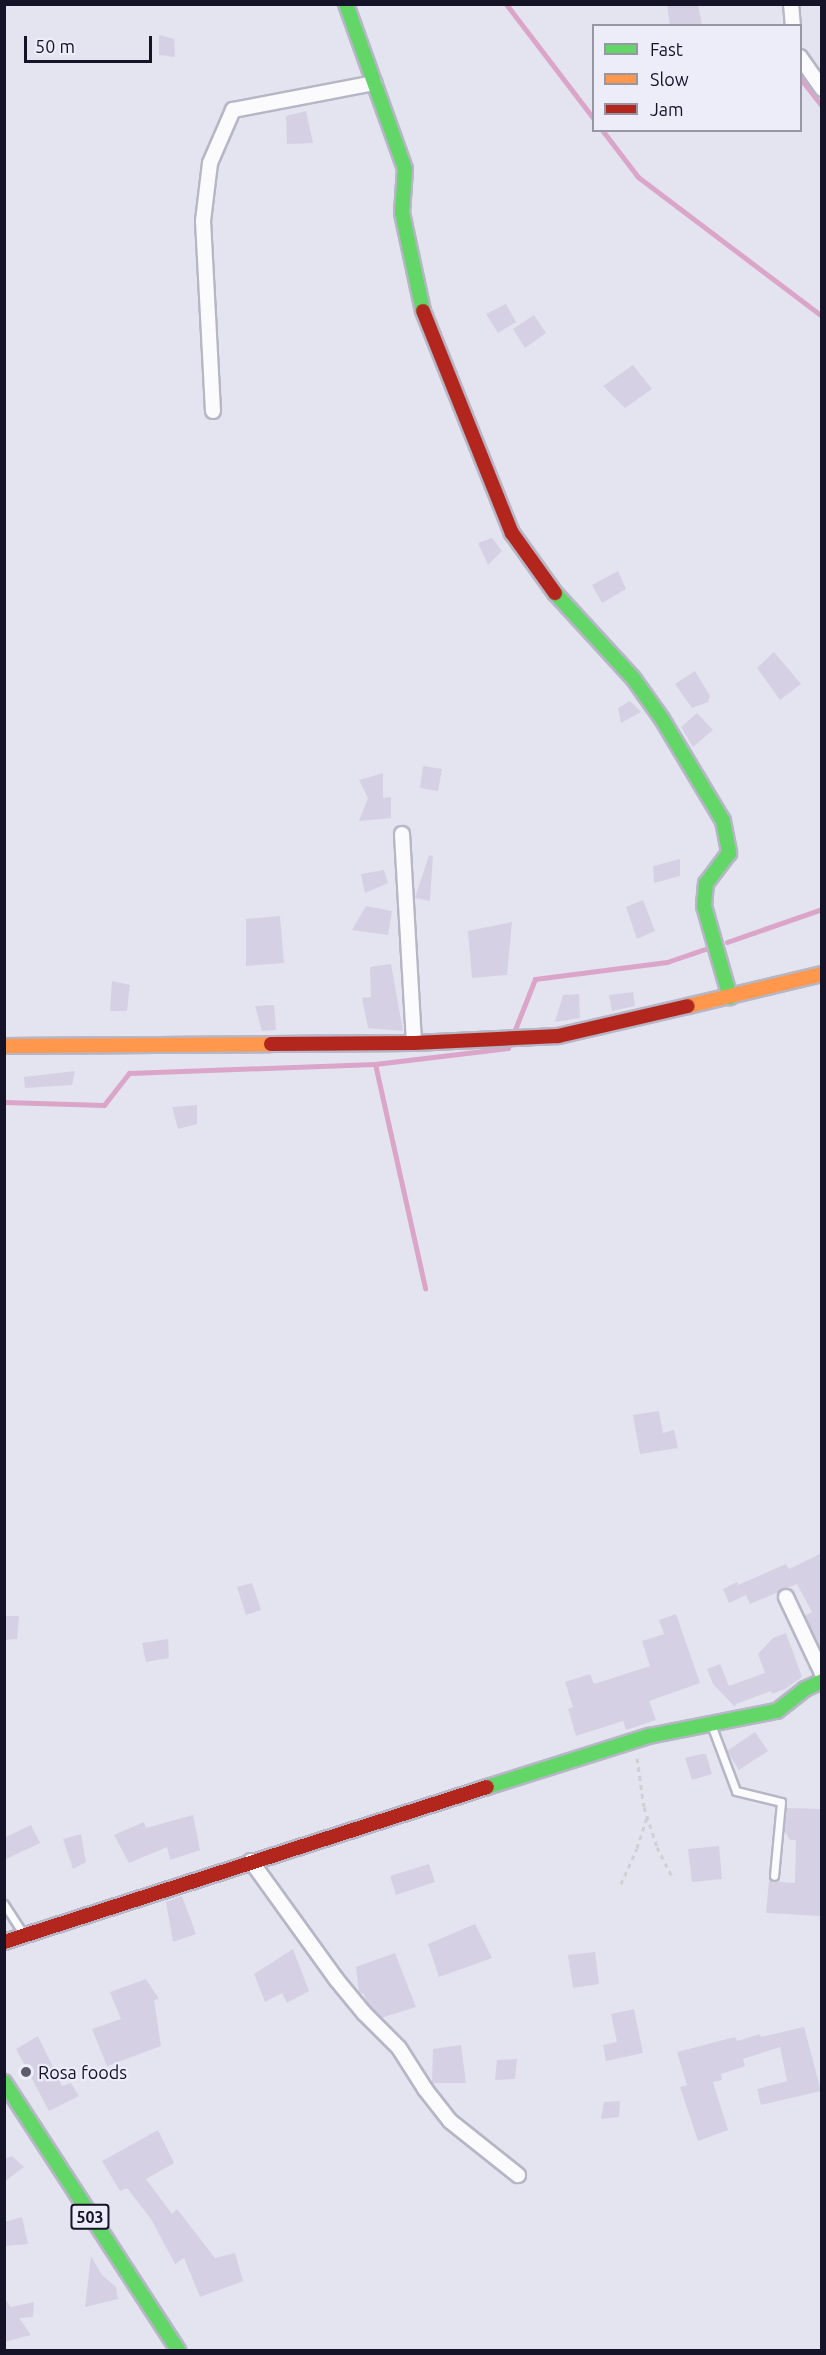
<!DOCTYPE html>
<style>
body{margin:0}
#map{position:relative;width:826px;height:2355px;overflow:hidden;background:#e3e4f0;font-family:Ubuntu,sans-serif}
div>[style]{position:absolute}
[style*='--x']{left:calc(var(--x)*1px);top:calc(var(--y)*1px);width:calc(var(--w)*1px);rotate:calc(var(--a)*1deg)}
.stream>*{height:5px;margin:-2.5px;padding:0 2.5px;transform-origin:2.5px;border-radius:2.5px;background:#daa5c9}
.building>*{inset:0;background:#d6d0e4}
.path>*{height:3px;margin-top:-1.5px;transform-origin:0;background:repeating-linear-gradient(90deg,#cfd0d4 0 4.5px,transparent 0 9px)}
.roads{filter:drop-shadow(2px 0 #b6b6c6) drop-shadow(-2px 0 #b6b6c6) drop-shadow(0 2px #b6b6c6) drop-shadow(0 -2px #b6b6c6)}
.lane>*{height:7px;margin:-3.5px;padding:0 3.5px;transform-origin:3.5px;border-radius:3.5px;background:#fbfbfd}
.street>*{height:14px;margin:-7px;padding:0 7px;transform-origin:7px;border-radius:7px;background:#fbfbfd}
.fast>*{height:14px;margin:-7px;padding:0 7px;transform-origin:7px;border-radius:7px;background:#63d668}
.slow>*{height:14px;margin:-7px;padding:0 7px;transform-origin:7px;border-radius:7px;background:#ff974d}
.jam>*{height:14px;margin:-7px;padding:0 7px;transform-origin:7px;border-radius:7px;background:#b3261e}
.dots>*{width:16px;height:16px;translate:-50% -50%;box-sizing:border-box;border:3px solid #ecedf9;border-radius:50%}
span{translate:-50% -50%;white-space:nowrap;text-align:center;line-height:1.15;-webkit-text-stroke:4.5px #ecedf9;paint-order:stroke}
.shield-label span{padding:2px 4px;background:#ecedf9;border:2px solid;border-radius:4px;-webkit-text-stroke-width:0}
.shield-label{font-size:16px;color:#141328;font-weight:700}
.poi-label{font-size:18px;color:#141328}
.left{translate:0 -50%;text-align:left}
.frame{position:absolute;inset:0;border:6px solid #141328;pointer-events:none}
.legend{position:absolute;left:592px;top:24px;width:210px;height:108px;box-sizing:border-box;background:#ecedf9;border:2px solid #9696a5;margin:0;padding:8px 10px;list-style:none;font-size:18px;color:#141328}
.legend li{display:flex;align-items:center;gap:12px;height:30px}
.legend b{width:30px;border:2px solid #9696a5}
.scale{position:absolute;left:24px;top:36px;width:128px;height:27px;box-sizing:border-box;border:3px solid #141328;border-top:0;padding-left:8px;font-size:18px;line-height:21px;white-space:nowrap;color:#141328;-webkit-text-stroke:4px #ecedf9;paint-order:stroke}
</style>
<div id="map">
<div class="stream">
<div style="--x:506;--y:4;--w:145;--a:52.6"></div>
<div style="--x:800;--y:72;--w:12;--a:70"></div>
<div style="--x:804;--y:83;--w:29;--a:52"></div>
<div style="--x:602;--y:130;--w:59;--a:52.5"></div>
<div style="--x:638;--y:177;--w:231;--a:37.1"></div>
<div style="--x:727;--y:942;--w:101;--a:-19.2"></div>
<div style="--x:514;--y:1032;--w:57;--a:-68.4"></div>
<div style="--x:535;--y:979;--w:133;--a:-7.3"></div>
<div style="--x:667;--y:962;--w:46;--a:-18.8"></div>
<div style="--x:375;--y:1064;--w:230;--a:77.4"></div>
<div style="--x:4;--y:1102;--w:100;--a:1.7"></div>
<div style="--x:104;--y:1105;--w:41;--a:-52"></div>
<div style="--x:129;--y:1073;--w:246;--a:-2.1"></div>
<div style="--x:375;--y:1064;--w:134;--a:-6.9"></div>
<div style="--x:508;--y:1048;--w:3;--a:-72"></div>
</div>
<div class="building">
<div style="clip-path:polygon(667px 4px,698px 4px,702px 26px,670px 26px)"></div>
<div style="clip-path:polygon(159px 35px,174px 39px,175px 57px,159px 55px)"></div>
<div style="clip-path:polygon(306px 111px,313px 143px,287px 144px,286px 116px)"></div>
<div style="clip-path:polygon(506px 304px,516px 322px,498px 333px,486px 314px)"></div>
<div style="clip-path:polygon(534px 315px,546px 333px,525px 348px,513px 329px)"></div>
<div style="clip-path:polygon(633px 365px,652px 389px,625px 408px,603px 386px)"></div>
<div style="clip-path:polygon(492px 538px,502px 551px,488px 565px,478px 543px)"></div>
<div style="clip-path:polygon(618px 571px,626px 589px,602px 603px,592px 585px)"></div>
<div style="clip-path:polygon(774px 652px,801px 684px,780px 700px,757px 668px)"></div>
<div style="clip-path:polygon(695px 671px,710px 696px,708px 702px,692px 708px,675px 684px)"></div>
<div style="clip-path:polygon(630px 701px,641px 712px,621px 723px,618px 708px)"></div>
<div style="clip-path:polygon(697px 713px,713px 730px,693px 747px,681px 727px)"></div>
<div style="clip-path:polygon(423px 766px,442px 769px,438px 791px,420px 788px)"></div>
<div style="clip-path:polygon(383px 773px,383px 798px,391px 797px,391px 818px,359px 821px,368px 798px,359px 780px)"></div>
<div style="clip-path:polygon(429px 855px,433px 856px,430px 901px,415px 898px)"></div>
<div style="clip-path:polygon(680px 859px,680px 876px,654px 883px,653px 866px)"></div>
<div style="clip-path:polygon(384px 870px,388px 883px,365px 893px,361px 874px)"></div>
<div style="clip-path:polygon(643px 900px,655px 931px,637px 939px,626px 907px)"></div>
<div style="clip-path:polygon(366px 906px,392px 911px,388px 935px,352px 930px)"></div>
<div style="clip-path:polygon(280px 916px,284px 963px,246px 966px,246px 919px)"></div>
<div style="clip-path:polygon(512px 922px,507px 975px,472px 978px,468px 931px)"></div>
<div style="clip-path:polygon(391px 964px,403px 1031px,368px 1028px,362px 998px,371px 997px,370px 967px)"></div>
<div style="clip-path:polygon(112px 981px,130px 985px,127px 1011px,110px 1011px)"></div>
<div style="clip-path:polygon(633px 992px,635px 1006px,612px 1011px,609px 995px)"></div>
<div style="clip-path:polygon(579px 994px,580px 1018px,555px 1022px,563px 995px)"></div>
<div style="clip-path:polygon(274px 1005px,276px 1030px,262px 1031px,255px 1006px)"></div>
<div style="clip-path:polygon(75px 1071px,72px 1085px,25px 1088px,24px 1077px)"></div>
<div style="clip-path:polygon(197px 1105px,197px 1124px,178px 1129px,172px 1107px)"></div>
<div style="clip-path:polygon(659px 1411px,663px 1433px,674px 1430px,678px 1448px,640px 1454px,633px 1415px)"></div>
<div style="clip-path:polygon(822px 1553px,822px 1651px,805px 1616px,812px 1612px,797px 1584px,750px 1604px,746px 1595px,729px 1603px,723px 1589px,737px 1582px,738px 1585px,786px 1564px,789px 1569px)"></div>
<div style="clip-path:polygon(252px 1583px,261px 1610px,246px 1615px,237px 1587px)"></div>
<div style="clip-path:polygon(676px 1614px,700px 1683px,649px 1701px,656px 1720px,626px 1730px,623px 1721px,576px 1736px,568px 1709px,573px 1707px,565px 1682px,590px 1674px,594px 1684px,650px 1666px,642px 1641px,664px 1634px,659px 1620px)"></div>
<div style="clip-path:polygon(4px 1616px,19px 1616px,17px 1639px,4px 1640px)"></div>
<div style="clip-path:polygon(786px 1633px,802px 1677px,785px 1689px,772px 1694px,771px 1691px,736px 1704px,735px 1707px,713px 1684px,707px 1669px,720px 1664px,729px 1686px,765px 1673px,758px 1654px,773px 1638px)"></div>
<div style="clip-path:polygon(168px 1639px,169px 1658px,146px 1662px,142px 1643px)"></div>
<div style="clip-path:polygon(755px 1732px,768px 1751px,739px 1770px,727px 1751px)"></div>
<div style="clip-path:polygon(701px 1754px,706px 1754px,712px 1774px,692px 1780px,685px 1758px)"></div>
<div style="clip-path:polygon(786px 1808px,822px 1809px,822px 1916px,766px 1913px,769px 1881px,795px 1883px,796px 1840px,790px 1840px,784px 1830px)"></div>
<div style="clip-path:polygon(193px 1815px,200px 1850px,170px 1860px,167px 1847px,129px 1863px,114px 1835px,144px 1822px,146px 1828px)"></div>
<div style="clip-path:polygon(31px 1825px,40px 1843px,4px 1860px,4px 1838px)"></div>
<div style="clip-path:polygon(81px 1834px,86px 1862px,73px 1869px,63px 1839px)"></div>
<div style="clip-path:polygon(719px 1846px,722px 1879px,692px 1882px,688px 1849px)"></div>
<div style="clip-path:polygon(429px 1864px,435px 1882px,396px 1895px,390px 1876px)"></div>
<div style="clip-path:polygon(182px 1896px,196px 1934px,173px 1942px,166px 1902px)"></div>
<div style="clip-path:polygon(475px 1924px,492px 1958px,439px 1977px,428px 1944px)"></div>
<div style="clip-path:polygon(293px 1949px,309px 1991px,287px 2003px,282px 1993px,265px 2002px,254px 1974px)"></div>
<div style="clip-path:polygon(595px 1952px,599px 1984px,573px 1988px,568px 1955px)"></div>
<div style="clip-path:polygon(395px 1953px,416px 2007px,381px 2018px,367px 2002px,364px 1994px,359px 1992px,356px 1967px)"></div>
<div style="clip-path:polygon(146px 1979px,159px 1999px,154px 2000px,161px 2046px,107px 2066px,92px 2029px,121px 2019px,110px 1992px)"></div>
<div style="clip-path:polygon(634px 2009px,643px 2053px,606px 2061px,603px 2045px,617px 2042px,611px 2014px)"></div>
<div style="clip-path:polygon(804px 2027px,821px 2091px,761px 2105px,757px 2089px,787px 2081px,780px 2047px,743px 2059px,745px 2066px,721px 2074px,722px 2080px,713px 2082px,728px 2130px,698px 2141px,680px 2087px,687px 2085px,677px 2052px,735px 2037px,737px 2041px,760px 2034px,761px 2037px)"></div>
<div style="clip-path:polygon(38px 2036px,62px 2086px,71px 2083px,79px 2096px,49px 2111px,16px 2049px)"></div>
<div style="clip-path:polygon(461px 2045px,466px 2083px,432px 2083px,433px 2049px)"></div>
<div style="clip-path:polygon(517px 2059px,515px 2079px,495px 2080px,497px 2060px)"></div>
<div style="clip-path:polygon(620px 2101px,619px 2117px,601px 2119px,604px 2102px)"></div>
<div style="clip-path:polygon(158px 2130px,174px 2163px,146px 2179px,172px 2214px,177px 2209px,215px 2258px,235px 2253px,243px 2281px,200px 2297px,184px 2258px,175px 2264px,151px 2219px,127px 2188px,120px 2191px,102px 2161px)"></div>
<div style="clip-path:polygon(12px 2156px,24px 2167px,4px 2182px,4px 2159px)"></div>
<div style="clip-path:polygon(22px 2217px,28px 2244px,4px 2246px,4px 2222px)"></div>
<div style="clip-path:polygon(91px 2256px,102px 2275px,116px 2287px,118px 2299px,85px 2307px)"></div>
<div style="clip-path:polygon(4px 2298px,11px 2307px,34px 2302px,33px 2317px,19px 2318px,31px 2335px,4px 2342px)"></div>
</div>
<div class="path">
<div style="--x:637;--y:1758;--w:49;--a:81.9"></div>
<div style="--x:644;--y:1807;--w:42;--a:72"></div>
<div style="--x:657;--y:1847;--w:36;--a:63"></div>
<div style="--x:621;--y:1884;--w:39;--a:-66"></div>
<div style="--x:637;--y:1848;--w:33;--a:-72"></div>
</div>
<div class="roads">
<div class="lane">
<div style="--x:712;--y:1727;--w:68;--a:69.4"></div>
<div style="--x:736;--y:1791;--w:46;--a:13.7"></div>
<div style="--x:781;--y:1802;--w:74;--a:95.4"></div>
<div style="--x:4;--y:1904;--w:35;--a:57"></div>
</div>
<div class="street">
<div style="--x:791;--y:4;--w:22;--a:85"></div>
<div style="--x:800;--y:57;--w:39;--a:55"></div>
<div style="--x:213;--y:411;--w:190;--a:-93"></div>
<div style="--x:203;--y:221;--w:58;--a:-83.1"></div>
<div style="--x:210;--y:163;--w:58;--a:-66.5"></div>
<div style="--x:233;--y:110;--w:144;--a:-10.8"></div>
<div style="--x:402;--y:834;--w:209;--a:86.7"></div>
<div style="--x:786;--y:1597;--w:84;--a:64.7"></div>
<div style="--x:251;--y:1861;--w:145;--a:54.2"></div>
<div style="--x:336;--y:1979;--w:44;--a:50.5"></div>
<div style="--x:364;--y:2013;--w:49;--a:45"></div>
<div style="--x:399;--y:2048;--w:49;--a:57.6"></div>
<div style="--x:425;--y:2089;--w:41;--a:52"></div>
<div style="--x:450;--y:2121;--w:87;--a:38.5"></div>
</div>
<div class="fast">
<div style="--x:346;--y:4;--w:175;--a:70.3"></div>
<div style="--x:405;--y:169;--w:44;--a:93.9"></div>
<div style="--x:402;--y:213;--w:100;--a:77.9"></div>
<div style="--x:555;--y:593;--w:115;--a:47.5"></div>
<div style="--x:633;--y:678;--w:50;--a:54.7"></div>
<div style="--x:662;--y:719;--w:119;--a:59.1"></div>
<div style="--x:723;--y:821;--w:33;--a:79"></div>
<div style="--x:729;--y:853;--w:38;--a:127"></div>
<div style="--x:706;--y:883;--w:23;--a:95"></div>
<div style="--x:704;--y:906;--w:95;--a:74.1"></div>
<div style="--x:487;--y:1787;--w:170;--a:-17.5"></div>
<div style="--x:649;--y:1736;--w:130;--a:-11.1"></div>
<div style="--x:777;--y:1711;--w:36;--a:-38"></div>
<div style="--x:805;--y:1689;--w:19;--a:-25"></div>
<div style="--x:4;--y:2082;--w:320;--a:57"></div>
</div>
<div class="slow">
<div style="--x:688;--y:1006;--w:138;--a:-13.4"></div>
<div style="--x:4;--y:1046;--w:267;--a:-0.4"></div>
</div>
<div class="jam">
<div style="--x:423;--y:311;--w:239;--a:68.2"></div>
<div style="--x:512;--y:533;--w:74;--a:54.4"></div>
<div style="--x:271;--y:1044;--w:143;--a:-0.4"></div>
<div style="--x:414;--y:1043;--w:144;--a:-2.8"></div>
<div style="--x:558;--y:1036;--w:133;--a:-13"></div>
<div style="--x:4;--y:1942;--w:507;--a:-17.79"></div>
</div>
</div>
<div class="dots">
<div style="left:26px;top:2072px;background:#5c5c6e"></div>
</div>
<div class="shield-label">
<span style="left:90px;top:2217px">503</span>
</div>
<div class="poi-label">
<span class="left" style="left:38px;top:2072px">Rosa foods</span>
</div>
<div class="frame"></div>
<ul class="legend">
<li><b style="height:8px;background:#63d668"></b>Fast</li>
<li><b style="height:8px;background:#ff974d"></b>Slow</li>
<li><b style="height:8px;background:#b3261e"></b>Jam</li>
</ul>
<div class="scale">50 m</div>
</div>
